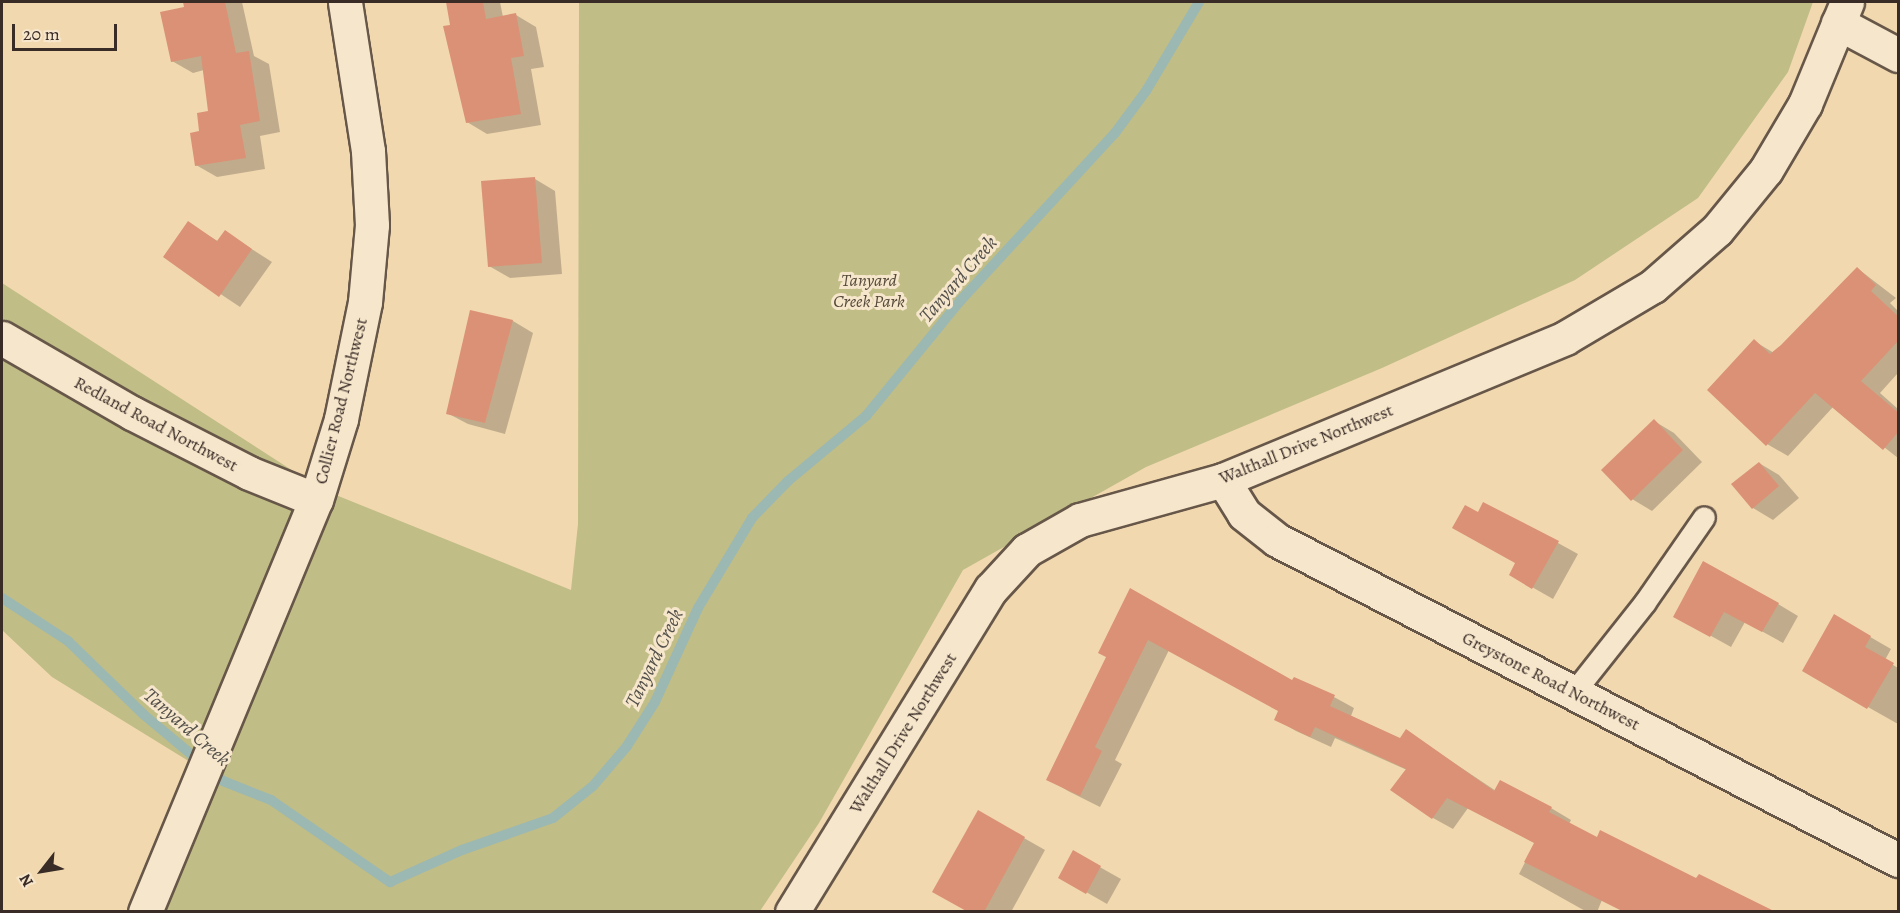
<!DOCTYPE html>
<style>
body{margin:0}
#map{position:relative;width:1900px;height:913px;overflow:hidden;background:#f1d8af;font-family:Alegreya,serif}
div>[style]{position:absolute}
[style*='--x']{left:calc(var(--x)*1px);top:calc(var(--y)*1px);width:calc(var(--w)*1px);rotate:calc(var(--a)*1deg)}
.green>*{inset:0;background:#c0bd86}
.shadow>*{inset:0;background:#0003}
.stream>*{height:10px;margin:-5px;padding:0 5px;transform-origin:5px;border-radius:5px;background:#9cb8b3}
.building>*{inset:0;background:#db9176}
.roads{filter:drop-shadow(2px 0 #675749) drop-shadow(-2px 0 #675749) drop-shadow(0 2px #675749) drop-shadow(0 -2px #675749)}
.service>*{height:21px;margin:-10.5px;padding:0 10.5px;transform-origin:10.5px;border-radius:10.5px;background:#f6e6cb}
.minor>*{height:33px;margin:-16.5px;padding:0 16.5px;transform-origin:16.5px;border-radius:16.5px;background:#f6e6cb}
.tertiary>*{height:33px;margin:-16.5px;padding:0 16.5px;transform-origin:16.5px;border-radius:16.5px;background:#f6e6cb}
span{translate:-50% -50%;white-space:nowrap;text-align:center;line-height:1.15;-webkit-text-stroke:6px #f6e6cb;paint-order:stroke}
.park-label{font-size:18px;color:#54493a;font-style:italic}
.street-label{font-size:18px;color:#392c27}
.water-label{font-size:20px;color:#524f4a;font-style:italic}
.frame{position:absolute;inset:0;border:3px solid #392c27;pointer-events:none}
.north{position:absolute;left:12px;top:841px;width:60px;height:60px;-webkit-text-stroke:4px #f6e6cb;paint-order:stroke;rotate:239deg;font-size:16px;font-weight:700;line-height:24px;text-align:center;color:#392c27}
.north::after{content:'';display:block;margin:auto;width:21px;height:27px;background:#392c27;clip-path:polygon(50% 0,100% 100%,50% 72%,0 100%)}
.scale{position:absolute;left:12px;top:24px;width:105px;height:27px;box-sizing:border-box;border:3px solid #392c27;border-top:0;padding-left:8px;font-size:18px;line-height:21px;white-space:nowrap;color:#392c27;-webkit-text-stroke:4px #f6e6cb;paint-order:stroke}
</style>
<div id="map">
<div class="green">
<div style="clip-path:polygon(579px 2px,1813px 2px,1788px 72px,1698px 198px,1575px 280px,1382px 368px,1146px 467px,963px 570px,819px 823px,760px 911px,155px 911px,208px 773px,52px 677px,2px 630px,2px 283px,321px 489px,571px 590px,578px 524px)"></div>
</div>
<div class="shadow">
<div style="clip-path:polygon(185px 2px,242px 2px,254px 56px,269px 64px,280px 132px,260px 136px,265px 169px,217px 177px,196px 165px,209px 112px,204px 70px,193px 73px,172px 61px)"></div>
<div style="clip-path:polygon(447px 2px,500px 2px,503px 17px,516px 15px,536px 27px,544px 67px,531px 69px,541px 125px,487px 134px,467px 122px)"></div>
<div style="clip-path:polygon(535px 179px,555px 191px,562px 274px,510px 278px,489px 266px)"></div>
<div style="clip-path:polygon(188px 223px,219px 242px,225px 232px,272px 262px,240px 307px,165px 257px)"></div>
<div style="clip-path:polygon(1857px 268px,1896px 298px,1890px 303px,1898px 311px,1898px 373px,1880px 393px,1898px 409px,1898px 458px,1833px 407px,1788px 456px,1767px 444px,1754px 341px,1774px 353px)"></div>
<div style="clip-path:polygon(471px 312px,513px 321px,533px 333px,505px 434px,468px 424px,447px 413px)"></div>
<div style="clip-path:polygon(1654px 421px,1674px 433px,1702px 462px,1652px 511px,1632px 499px)"></div>
<div style="clip-path:polygon(1759px 463px,1779px 475px,1799px 498px,1773px 520px,1753px 508px)"></div>
<div style="clip-path:polygon(1478px 514px,1558px 543px,1578px 554px,1553px 599px,1511px 575px,1517px 563px)"></div>
<div style="clip-path:polygon(1131px 590px,1293px 682px,1334px 697px,1354px 708px,1351px 716px,1401px 739px,1406px 731px,1496px 791px,1551px 808px,1571px 820px,1569px 824px,1597px 839px,1770px 912px,1602px 900px,1597px 912px,1587px 912px,1519px 874px,1535px 843px,1468px 808px,1453px 829px,1433px 818px,1407px 770px,1335px 738px,1331px 747px,1296px 731px,1276px 719px,1280px 710px,1169px 650px,1115px 760px,1122px 764px,1100px 807px,1068px 791px,1048px 779px,1108px 657px)"></div>
<div style="clip-path:polygon(1778px 604px,1798px 616px,1783px 643px,1745px 622px,1731px 647px,1675px 616px)"></div>
<div style="clip-path:polygon(1834px 616px,1891px 649px,1885px 660px,1898px 668px,1898px 724px,1804px 671px)"></div>
<div style="clip-path:polygon(978px 812px,1045px 850px,1011px 912px,970px 912px)"></div>
<div style="clip-path:polygon(1073px 852px,1121px 879px,1107px 904px,1060px 877px)"></div>
</div>
<div class="stream">
<div style="--x:2;--y:598;--w:79;--a:33.1"></div>
<div style="--x:68;--y:641;--w:105;--a:44.2"></div>
<div style="--x:143;--y:714;--w:104;--a:39.9"></div>
<div style="--x:223;--y:781;--w:52;--a:21.6"></div>
<div style="--x:271;--y:800;--w:145;--a:34.6"></div>
<div style="--x:390;--y:882;--w:79;--a:-24"></div>
<div style="--x:462;--y:850;--w:96;--a:-19.4"></div>
<div style="--x:553;--y:818;--w:51;--a:-38.7"></div>
<div style="--x:593;--y:786;--w:52;--a:-49.6"></div>
<div style="--x:627;--y:746;--w:52;--a:-57.5"></div>
<div style="--x:655;--y:702;--w:103;--a:-65.4"></div>
<div style="--x:698;--y:608;--w:105;--a:-59"></div>
<div style="--x:752;--y:518;--w:52;--a:-45.8"></div>
<div style="--x:788;--y:481;--w:102;--a:-39.8"></div>
<div style="--x:866;--y:416;--w:149;--a:-50.7"></div>
<div style="--x:960;--y:301;--w:229;--a:-47.3"></div>
<div style="--x:1115;--y:133;--w:52;--a:-53.6"></div>
<div style="--x:1146;--y:91;--w:104;--a:-59.2"></div>
</div>
<div class="building">
<div style="clip-path:polygon(183px 2px,225px 2px,236px 53px,249px 51px,260px 121px,240px 125px,246px 158px,195px 166px,190px 133px,199px 131px,197px 113px,208px 111px,201px 56px,171px 62px,160px 12px,184px 7px)"></div>
<div style="clip-path:polygon(446px 2px,483px 2px,486px 19px,516px 13px,524px 56px,511px 58px,521px 114px,466px 123px,443px 26px,450px 25px)"></div>
<div style="clip-path:polygon(535px 177px,542px 263px,488px 267px,481px 181px)"></div>
<div style="clip-path:polygon(188px 221px,217px 241px,225px 230px,252px 249px,219px 297px,163px 257px)"></div>
<div style="clip-path:polygon(1857px 267px,1876px 285px,1871px 291px,1899px 317px,1899px 340px,1861px 381px,1899px 413px,1899px 431px,1883px 450px,1815px 393px,1766px 446px,1707px 390px,1754px 339px,1770px 354px,1781px 345px)"></div>
<div style="clip-path:polygon(470px 310px,513px 320px,485px 423px,446px 414px)"></div>
<div style="clip-path:polygon(1654px 419px,1683px 450px,1631px 501px,1601px 470px)"></div>
<div style="clip-path:polygon(1759px 462px,1779px 486px,1752px 509px,1731px 484px)"></div>
<div style="clip-path:polygon(1483px 502px,1559px 541px,1532px 589px,1509px 575px,1515px 563px,1452px 528px,1465px 505px,1478px 512px)"></div>
<div style="clip-path:polygon(1703px 561px,1779px 603px,1762px 632px,1724px 612px,1710px 637px,1673px 617px)"></div>
<div style="clip-path:polygon(1130px 588px,1292px 680px,1294px 677px,1335px 695px,1330px 706px,1400px 738px,1406px 729px,1494px 791px,1500px 780px,1552px 807px,1549px 812px,1597px 837px,1600px 830px,1696px 878px,1699px 874px,1776px 912px,1624px 912px,1524px 862px,1534px 843px,1447px 798px,1432px 819px,1390px 790px,1406px 769px,1315px 727px,1310px 737px,1274px 720px,1278px 711px,1148px 640px,1095px 747px,1102px 751px,1080px 796px,1046px 780px,1106px 657px,1098px 653px)"></div>
<div style="clip-path:polygon(1834px 614px,1871px 636px,1865px 647px,1894px 663px,1867px 709px,1802px 671px)"></div>
<div style="clip-path:polygon(978px 810px,1025px 837px,984px 912px,968px 912px,932px 892px)"></div>
<div style="clip-path:polygon(1073px 850px,1101px 866px,1086px 894px,1058px 878px)"></div>
</div>
<div class="roads">
<div class="service">
<div style="--x:1573;--y:693;--w:116;--a:-51.6"></div>
<div style="--x:1645;--y:602;--w:103;--a:-55.2"></div>
</div>
<div class="minor">
<div style="--x:1838;--y:23;--w:68;--a:28.1"></div>
<div style="--x:2;--y:338;--w:150;--a:30"></div>
<div style="--x:132;--y:413;--w:131;--a:27.1"></div>
<div style="--x:249;--y:473;--w:72;--a:21.9"></div>
<div style="--x:1223;--y:480;--w:40;--a:58"></div>
<div style="--x:1244;--y:514;--w:42;--a:38.2"></div>
<div style="--x:1277;--y:540;--w:699;--a:27.26"></div>
<div style="--x:792;--y:912;--w:379;--a:-58.4"></div>
<div style="--x:991;--y:589;--w:53;--a:-47.3"></div>
<div style="--x:1027;--y:550;--w:61;--a:-29.5"></div>
<div style="--x:1080;--y:520;--w:148;--a:-15.6"></div>
<div style="--x:1223;--y:480;--w:370;--a:-22.5"></div>
<div style="--x:1565;--y:338;--w:102;--a:-30.6"></div>
<div style="--x:1653;--y:286;--w:85;--a:-41.2"></div>
<div style="--x:1717;--y:230;--w:77;--a:-50.8"></div>
<div style="--x:1766;--y:170;--w:77;--a:-59.4"></div>
<div style="--x:1805;--y:104;--w:110;--a:-67.6"></div>
</div>
<div class="tertiary">
<div style="--x:145;--y:912;--w:446;--a:-67.5"></div>
<div style="--x:316;--y:500;--w:85;--a:-72.8"></div>
<div style="--x:341;--y:419;--w:119;--a:-78.4"></div>
<div style="--x:365;--y:302;--w:77;--a:-84.8"></div>
<div style="--x:372;--y:225;--w:74;--a:-93.1"></div>
<div style="--x:368;--y:151;--w:151;--a:-98.8"></div>
</div>
</div>
<div class="park-label">
<span style="left:869px;top:291px">Tanyard<br>Creek Park</span>
</div>
<div class="street-label">
<span style="left:341px;top:401px;rotate:-76deg">Collier Road Northwest</span>
<span style="left:156px;top:424px;rotate:28deg">Redland Road Northwest</span>
<span style="left:1306px;top:444px;rotate:-22deg">Walthall Drive Northwest</span>
<span style="left:1551px;top:681px;rotate:27deg">Greystone Road Northwest</span>
<span style="left:903px;top:733px;rotate:-58deg">Walthall Drive Northwest</span>
</div>
<div class="water-label">
<span style="left:958px;top:279px;rotate:-49deg">Tanyard Creek</span>
<span style="left:654px;top:658px;rotate:-64deg">Tanyard Creek</span>
<span style="left:187px;top:727px;rotate:41deg">Tanyard Creek</span>
</div>
<div class="frame"></div>
<div class="north">N</div>
<div class="scale">20 m</div>
</div>
